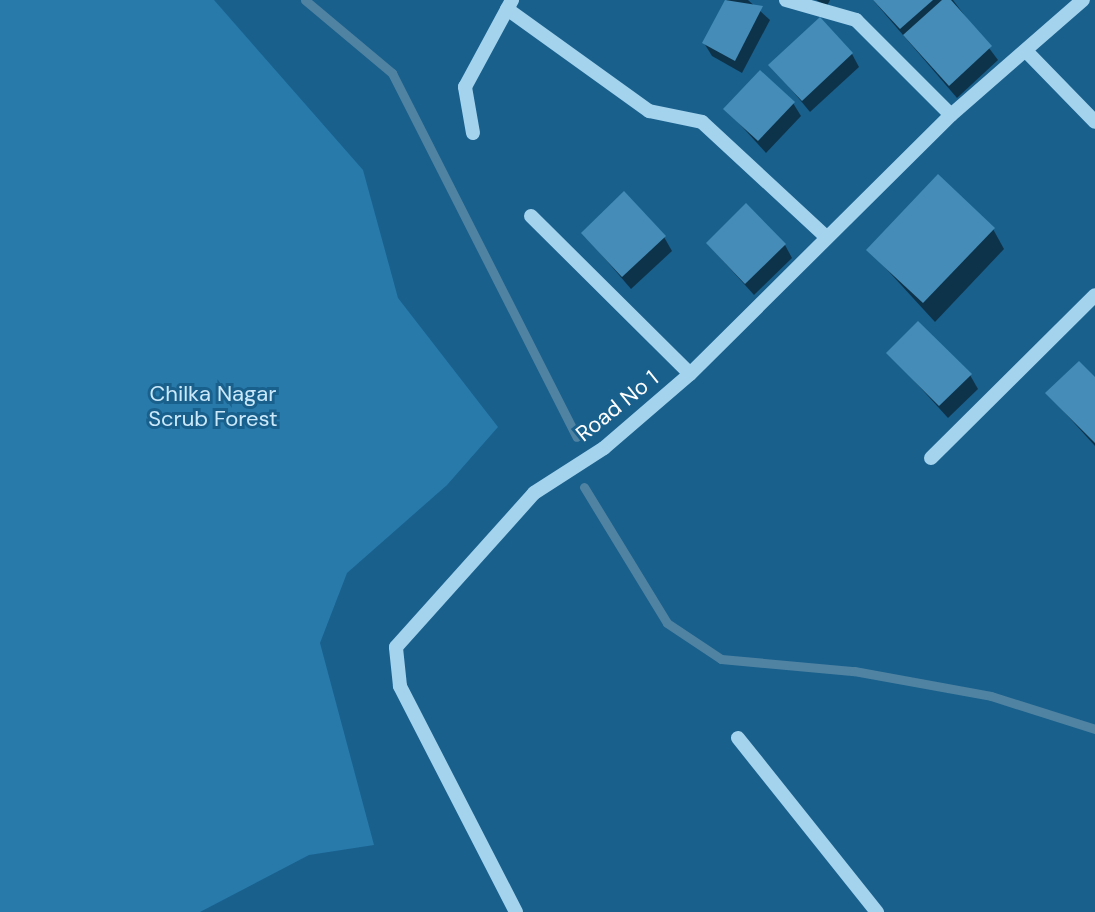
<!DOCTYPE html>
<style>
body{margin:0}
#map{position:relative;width:1095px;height:912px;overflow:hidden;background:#19608d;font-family:"DM Sans",sans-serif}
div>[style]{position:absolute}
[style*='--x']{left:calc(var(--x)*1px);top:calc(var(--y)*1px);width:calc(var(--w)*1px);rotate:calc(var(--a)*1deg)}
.green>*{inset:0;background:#287aaa}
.shadow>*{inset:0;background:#0007}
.stream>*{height:9px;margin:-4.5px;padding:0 4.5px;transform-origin:4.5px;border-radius:4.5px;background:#5083a2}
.building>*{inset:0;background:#458db8}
.minor>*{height:14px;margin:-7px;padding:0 7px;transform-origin:7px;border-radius:7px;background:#a4d3ee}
span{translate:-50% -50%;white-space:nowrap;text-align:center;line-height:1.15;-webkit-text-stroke:6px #19608d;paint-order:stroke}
.park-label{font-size:22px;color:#cbe9fa}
.street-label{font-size:22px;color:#fff}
</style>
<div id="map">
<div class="green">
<div style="clip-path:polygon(0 0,214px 0,363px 170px,398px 298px,498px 427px,447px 485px,347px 573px,320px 643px,374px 845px,309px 855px,200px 912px,0 912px)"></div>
</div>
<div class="shadow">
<div style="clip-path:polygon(727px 0,748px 0,770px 20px,742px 73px,712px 56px,704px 43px)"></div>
<div style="clip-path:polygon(816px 0,830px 0,827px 6px)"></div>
<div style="clip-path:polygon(873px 0,953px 0,998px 60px,957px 98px)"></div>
<div style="clip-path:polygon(852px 54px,859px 67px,810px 112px,771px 65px)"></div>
<div style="clip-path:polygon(793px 103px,801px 116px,766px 153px,726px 109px)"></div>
<div style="clip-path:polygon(993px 229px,1004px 249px,935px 322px,869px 250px)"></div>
<div style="clip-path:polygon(583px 233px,664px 237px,672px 251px,631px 289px)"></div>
<div style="clip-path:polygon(708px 244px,785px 245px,792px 258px,754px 295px)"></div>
<div style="clip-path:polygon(889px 353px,970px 375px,978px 389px,948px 418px)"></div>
<div style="clip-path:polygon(1095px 380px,1095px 446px,1048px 394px)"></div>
</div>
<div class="stream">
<div style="--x:305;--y:0;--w:114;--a:40"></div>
<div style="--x:392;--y:73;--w:408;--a:63.1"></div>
<div style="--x:584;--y:487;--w:159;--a:58.6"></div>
<div style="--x:667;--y:623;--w:65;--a:33.7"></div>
<div style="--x:721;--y:659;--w:134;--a:5.2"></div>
<div style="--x:854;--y:671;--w:139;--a:10.3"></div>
<div style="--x:991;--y:696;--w:109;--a:17.6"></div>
</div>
<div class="building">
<div style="clip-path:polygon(725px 0,763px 6px,735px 61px,702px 43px)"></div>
<div style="clip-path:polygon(873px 0,933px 0,900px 29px)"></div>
<div style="clip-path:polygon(942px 0,951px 0,992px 46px,949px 86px,903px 35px)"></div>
<div style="clip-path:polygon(820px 17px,853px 53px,802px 101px,768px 65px)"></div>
<div style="clip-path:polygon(760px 70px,795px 102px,758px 141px,723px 109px)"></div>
<div style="clip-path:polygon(938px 174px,995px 228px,923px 303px,866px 250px)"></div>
<div style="clip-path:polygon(624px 191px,666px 236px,622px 277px,581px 233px)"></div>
<div style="clip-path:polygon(746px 203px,786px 244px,745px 284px,706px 243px)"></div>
<div style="clip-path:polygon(918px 321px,972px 374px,939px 406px,886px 353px)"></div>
<div style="clip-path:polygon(1079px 361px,1095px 377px,1095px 443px,1045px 393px)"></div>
</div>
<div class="minor">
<div style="--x:786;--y:0;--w:73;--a:15.9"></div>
<div style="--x:856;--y:20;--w:134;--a:45"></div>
<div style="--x:507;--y:9;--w:175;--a:35.7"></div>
<div style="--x:649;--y:111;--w:54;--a:11.7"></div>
<div style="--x:702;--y:122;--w:168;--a:42.8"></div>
<div style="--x:1028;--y:53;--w:96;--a:45.8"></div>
<div style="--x:473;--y:133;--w:47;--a:-99.9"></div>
<div style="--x:465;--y:87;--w:99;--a:-61.6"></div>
<div style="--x:531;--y:216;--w:224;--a:44.8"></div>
<div style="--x:931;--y:458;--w:231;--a:-44.8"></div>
<div style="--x:738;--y:738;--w:223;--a:51.4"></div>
<div style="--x:516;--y:912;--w:254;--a:-117.2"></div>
<div style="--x:400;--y:686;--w:39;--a:-96"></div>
<div style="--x:396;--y:647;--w:207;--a:-48.1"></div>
<div style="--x:534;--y:493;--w:83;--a:-32.7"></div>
<div style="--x:604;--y:448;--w:113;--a:-40.7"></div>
<div style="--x:690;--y:374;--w:368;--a:-44.8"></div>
<div style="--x:951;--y:115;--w:175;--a:-41.1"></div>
</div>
<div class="park-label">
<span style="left:213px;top:406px">Chilka Nagar<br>Scrub Forest</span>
</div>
<div class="street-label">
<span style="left:617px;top:406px;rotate:-39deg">Road No 1</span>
</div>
</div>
